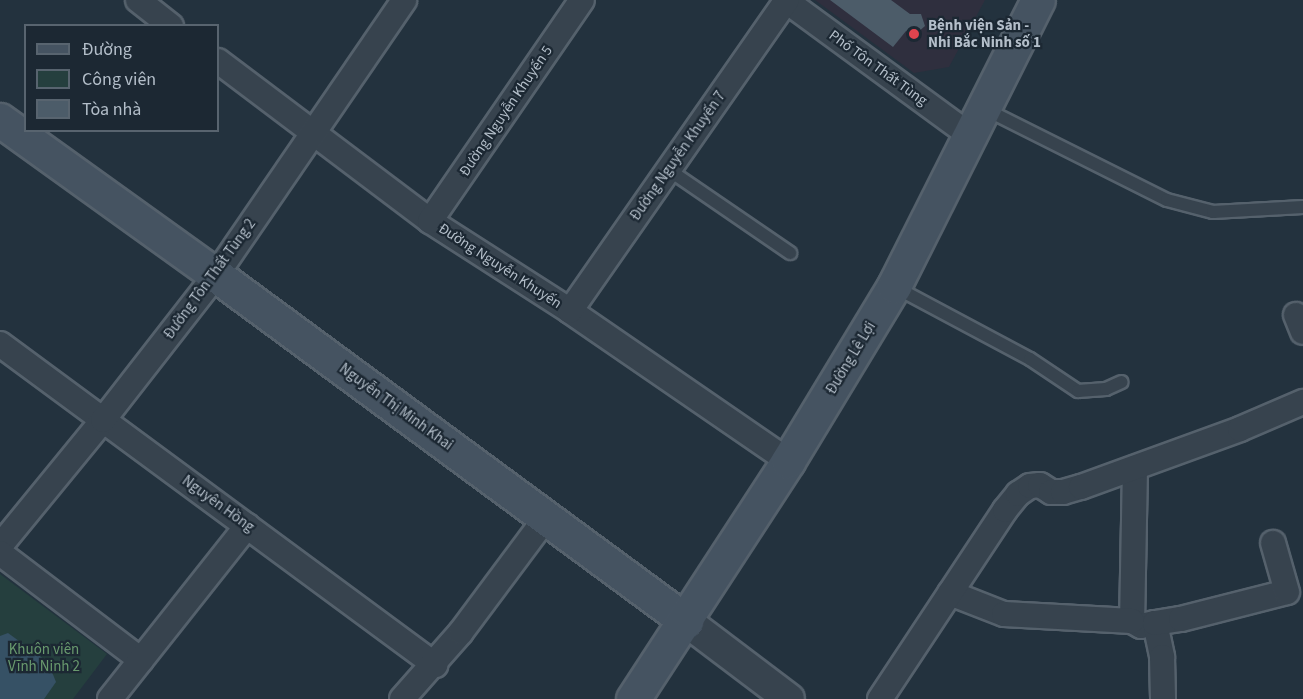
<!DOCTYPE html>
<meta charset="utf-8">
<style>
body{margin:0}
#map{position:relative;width:1303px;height:699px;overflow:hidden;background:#23323e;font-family:"Source Sans 3",sans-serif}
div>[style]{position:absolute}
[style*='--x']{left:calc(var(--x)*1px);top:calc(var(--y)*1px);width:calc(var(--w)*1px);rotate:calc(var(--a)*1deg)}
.medical>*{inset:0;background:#2f2f3e}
.green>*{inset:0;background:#253f3e}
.water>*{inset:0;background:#365165}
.building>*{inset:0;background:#4c5c69}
.roads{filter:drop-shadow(2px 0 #55616c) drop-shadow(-2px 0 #55616c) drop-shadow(0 2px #55616c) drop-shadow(0 -2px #55616c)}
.service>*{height:12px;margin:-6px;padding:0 6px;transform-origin:6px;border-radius:6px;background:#37434e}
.minor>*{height:24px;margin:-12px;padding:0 12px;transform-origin:12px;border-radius:12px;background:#37434e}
.tertiary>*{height:30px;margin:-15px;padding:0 15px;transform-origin:15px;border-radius:15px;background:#37434e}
.secondary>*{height:33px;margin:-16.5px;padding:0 16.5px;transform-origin:16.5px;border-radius:16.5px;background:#455361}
.dots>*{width:16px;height:16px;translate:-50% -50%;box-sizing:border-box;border:3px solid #1c2833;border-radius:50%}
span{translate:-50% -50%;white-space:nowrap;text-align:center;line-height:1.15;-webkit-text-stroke:4.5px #1c2833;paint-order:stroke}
.poi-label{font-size:15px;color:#b3bec9;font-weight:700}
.left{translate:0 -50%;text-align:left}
.street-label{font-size:15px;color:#b3bec9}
.park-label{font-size:15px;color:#699a6e}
.legend{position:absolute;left:24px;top:24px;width:195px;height:108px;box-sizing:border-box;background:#1c2833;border:2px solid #58646f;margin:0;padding:8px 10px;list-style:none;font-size:18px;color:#b3bec9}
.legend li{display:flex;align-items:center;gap:12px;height:30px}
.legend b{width:30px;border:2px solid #58646f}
</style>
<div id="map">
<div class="medical">
<div style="clip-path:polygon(815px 0,985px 0,949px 67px,914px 73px)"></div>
</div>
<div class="green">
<div style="clip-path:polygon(0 574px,107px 654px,73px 699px,0 699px)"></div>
</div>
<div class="water">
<div style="clip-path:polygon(8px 633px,48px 662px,56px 682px,44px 699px,0 699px,0 636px)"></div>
</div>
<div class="building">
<div style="clip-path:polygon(830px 0,891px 0,910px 14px,921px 14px,925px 26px,917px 33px,910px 34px,906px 31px,893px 47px)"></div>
</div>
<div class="roads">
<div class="service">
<div style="--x:985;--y:109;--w:203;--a:26.6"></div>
<div style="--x:1167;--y:200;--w:48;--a:14.6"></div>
<div style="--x:1213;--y:212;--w:90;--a:-3.2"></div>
<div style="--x:669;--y:170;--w:147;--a:34.4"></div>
<div style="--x:895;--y:287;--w:153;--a:28.1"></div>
<div style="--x:1030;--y:359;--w:58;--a:33.7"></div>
<div style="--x:1078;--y:391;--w:28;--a:-4"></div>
<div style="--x:1106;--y:389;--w:17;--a:-24"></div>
</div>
<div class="minor">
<div style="--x:138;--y:0;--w:42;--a:38.2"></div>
<div style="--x:785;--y:0;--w:230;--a:36.2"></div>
<div style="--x:218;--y:61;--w:266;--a:37"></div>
<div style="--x:430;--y:221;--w:166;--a:32.7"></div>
<div style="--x:570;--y:311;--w:265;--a:34.5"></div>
<div style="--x:430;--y:221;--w:268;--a:-55.5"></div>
<div style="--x:570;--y:311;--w:378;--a:-55.1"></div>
<div style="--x:1296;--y:315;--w:18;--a:68"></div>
<div style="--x:0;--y:344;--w:541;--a:36.42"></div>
<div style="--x:1135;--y:468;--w:153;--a:91.1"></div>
<div style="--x:1132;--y:621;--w:10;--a:29"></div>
<div style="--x:1141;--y:626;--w:14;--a:-12"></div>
<div style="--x:1155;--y:623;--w:35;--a:78"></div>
<div style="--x:1162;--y:657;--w:42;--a:88.6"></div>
<div style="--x:0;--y:546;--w:163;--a:-50.7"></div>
<div style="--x:103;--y:420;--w:184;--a:-52.1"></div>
<div style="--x:216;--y:275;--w:333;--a:-55.6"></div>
<div style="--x:0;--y:553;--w:177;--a:37.2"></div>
<div style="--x:950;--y:593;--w:58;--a:21.3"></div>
<div style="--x:1004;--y:614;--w:128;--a:3.1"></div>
<div style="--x:1155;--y:623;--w:26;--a:-9"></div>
<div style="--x:1181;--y:619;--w:109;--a:-14.3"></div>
<div style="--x:1287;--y:592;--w:51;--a:-105.9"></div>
<div style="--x:110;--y:699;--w:221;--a:-51.6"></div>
<div style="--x:402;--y:699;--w:89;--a:-48.6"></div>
<div style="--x:461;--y:632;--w:142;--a:-53.3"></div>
<div style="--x:880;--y:699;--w:227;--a:-56.5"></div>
<div style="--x:1005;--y:510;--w:21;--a:-51"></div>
<div style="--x:1018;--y:494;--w:14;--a:-34"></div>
<div style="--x:1030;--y:486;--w:10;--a:-6"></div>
<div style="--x:1040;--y:485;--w:13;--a:32"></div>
<div style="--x:1051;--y:492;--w:12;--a:0"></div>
<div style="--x:1063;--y:492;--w:19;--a:-16"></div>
<div style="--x:1081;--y:487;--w:169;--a:-20"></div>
<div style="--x:1240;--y:429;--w:69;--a:-23.2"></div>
</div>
<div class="tertiary">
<div style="--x:686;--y:621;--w:129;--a:37.1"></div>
</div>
<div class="secondary">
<div style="--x:0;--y:120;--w:266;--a:35.7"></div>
<div style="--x:216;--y:275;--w:584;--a:36.36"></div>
<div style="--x:633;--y:699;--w:284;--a:-56.9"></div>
<div style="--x:788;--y:461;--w:205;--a:-58.8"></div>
<div style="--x:894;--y:286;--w:320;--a:-63.3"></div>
</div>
</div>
<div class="dots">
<div style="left:914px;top:34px;background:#e0444e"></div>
</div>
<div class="poi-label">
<span class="left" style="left:928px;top:34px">Bệnh viện Sản -<br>Nhi Bắc Ninh số 1</span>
</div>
<div class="street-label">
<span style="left:878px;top:68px;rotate:36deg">Phố Tôn Thất Tùng</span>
<span style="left:506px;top:111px;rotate:-56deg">Đường Nguyễn Khuyến 5</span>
<span style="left:678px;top:156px;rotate:-55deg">Đường Nguyễn Khuyến 7</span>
<span style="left:500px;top:266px;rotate:33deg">Đường Nguyễn Khuyến</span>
<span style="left:210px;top:279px;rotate:-54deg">Đường Tôn Thất Tùng 2</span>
<span style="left:851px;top:358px;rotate:-59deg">Đường Lê Lợi</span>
<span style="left:396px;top:407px;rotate:36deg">Nguyễn Thị Minh Khai</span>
<span style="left:218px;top:504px;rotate:36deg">Nguyên Hồng</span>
</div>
<div class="park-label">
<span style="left:44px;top:658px">Khuôn viên<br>Vĩnh Ninh 2</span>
</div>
<ul class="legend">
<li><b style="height:8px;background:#455361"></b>Đường</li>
<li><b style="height:16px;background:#253f3e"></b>Công viên</li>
<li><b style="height:16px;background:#4c5c69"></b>Tòa nhà</li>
</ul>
</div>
